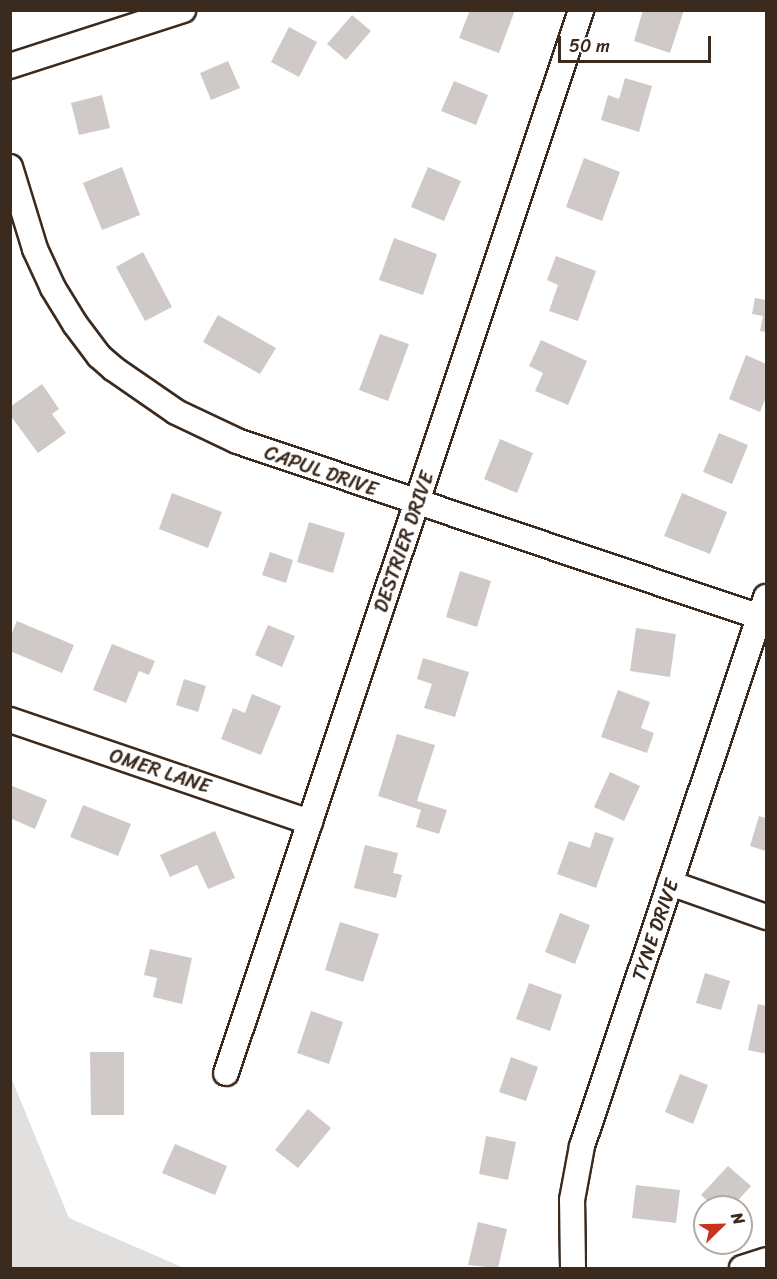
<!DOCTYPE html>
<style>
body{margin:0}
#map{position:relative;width:777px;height:1279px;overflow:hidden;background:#fff;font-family:Sriracha,sans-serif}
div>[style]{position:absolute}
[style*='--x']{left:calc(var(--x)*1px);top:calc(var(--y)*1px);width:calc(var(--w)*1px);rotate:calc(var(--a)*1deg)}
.green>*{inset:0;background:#e2e0de}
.building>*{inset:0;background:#cfcac7}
.roads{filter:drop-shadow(2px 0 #3b2a1e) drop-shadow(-2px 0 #3b2a1e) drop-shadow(0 2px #3b2a1e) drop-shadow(0 -2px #3b2a1e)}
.minor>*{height:24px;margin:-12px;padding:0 12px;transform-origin:12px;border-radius:12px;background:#fff}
span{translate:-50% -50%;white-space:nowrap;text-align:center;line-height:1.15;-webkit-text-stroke:4.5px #fff;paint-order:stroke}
.street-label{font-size:20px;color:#3b2a1e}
.frame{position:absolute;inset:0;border:12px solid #3b2a1e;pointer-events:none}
.north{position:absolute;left:693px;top:1195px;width:60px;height:60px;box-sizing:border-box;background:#fff;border:2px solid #b1aaa5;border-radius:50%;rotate:67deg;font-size:16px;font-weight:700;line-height:24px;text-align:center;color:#3b2a1e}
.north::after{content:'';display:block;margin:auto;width:21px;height:27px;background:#c8321e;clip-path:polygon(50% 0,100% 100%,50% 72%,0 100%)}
.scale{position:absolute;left:558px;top:36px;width:153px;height:27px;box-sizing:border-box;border:3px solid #3b2a1e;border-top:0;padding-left:8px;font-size:18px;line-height:21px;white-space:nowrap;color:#3b2a1e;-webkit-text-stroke:4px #fff;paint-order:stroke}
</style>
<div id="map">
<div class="green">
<div style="clip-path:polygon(10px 1075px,69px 1218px,184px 1268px,11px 1268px)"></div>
</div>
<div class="building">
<div style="clip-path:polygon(470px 10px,515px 10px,499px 53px,459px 38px)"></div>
<div style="clip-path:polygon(643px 10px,684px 10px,670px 53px,634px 41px)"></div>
<div style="clip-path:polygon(352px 15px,371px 31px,346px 60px,327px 44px)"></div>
<div style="clip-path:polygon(289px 27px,317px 42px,299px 77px,271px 62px)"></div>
<div style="clip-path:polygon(228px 61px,240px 88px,211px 100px,200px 73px)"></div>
<div style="clip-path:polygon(625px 78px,652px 86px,639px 132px,601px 120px,608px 95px,619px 99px)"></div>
<div style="clip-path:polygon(454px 81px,488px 95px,476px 125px,441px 111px)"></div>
<div style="clip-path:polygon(102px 95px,110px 128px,79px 135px,71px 103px)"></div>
<div style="clip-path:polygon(584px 158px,620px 172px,602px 221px,566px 207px)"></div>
<div style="clip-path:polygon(122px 167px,140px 215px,102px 230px,83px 183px)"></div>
<div style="clip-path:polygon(428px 167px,461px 181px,444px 221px,411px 207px)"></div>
<div style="clip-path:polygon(394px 238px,437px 254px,423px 295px,379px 280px)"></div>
<div style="clip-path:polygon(143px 252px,172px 307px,145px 321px,116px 267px)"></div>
<div style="clip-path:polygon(556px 256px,596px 271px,578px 321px,549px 311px,558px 285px,547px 280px)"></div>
<div style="clip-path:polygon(755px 298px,766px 300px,766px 332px,760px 331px,763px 316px,752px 314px)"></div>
<div style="clip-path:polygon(218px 315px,276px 348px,260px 374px,203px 342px)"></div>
<div style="clip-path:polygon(380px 334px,409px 344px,388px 401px,359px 390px)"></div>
<div style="clip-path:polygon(541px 340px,587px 361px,568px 405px,535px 391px,543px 373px,529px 366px)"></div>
<div style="clip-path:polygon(746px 355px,766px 364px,766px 397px,760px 412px,729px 399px)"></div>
<div style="clip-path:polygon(42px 384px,59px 409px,52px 414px,66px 433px,38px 453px,10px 415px,10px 407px)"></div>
<div style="clip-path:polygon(719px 433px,748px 445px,732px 484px,703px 472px)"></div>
<div style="clip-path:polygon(500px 439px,533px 453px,517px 493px,484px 479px)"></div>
<div style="clip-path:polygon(172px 493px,222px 512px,208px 548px,159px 529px)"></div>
<div style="clip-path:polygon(682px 493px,727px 512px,710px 554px,664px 536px)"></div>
<div style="clip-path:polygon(309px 522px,345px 533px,333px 573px,297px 562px)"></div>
<div style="clip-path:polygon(270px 552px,293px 560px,286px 583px,262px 575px)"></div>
<div style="clip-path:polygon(460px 571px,491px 581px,477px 627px,446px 617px)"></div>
<div style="clip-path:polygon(17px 621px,74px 645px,62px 673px,10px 651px,10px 637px)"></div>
<div style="clip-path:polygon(268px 625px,295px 636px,282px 667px,255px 655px)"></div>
<div style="clip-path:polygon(636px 628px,676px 634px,670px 677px,630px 671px)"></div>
<div style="clip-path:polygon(112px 644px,155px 661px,149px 675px,139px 671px,126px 703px,93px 690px)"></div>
<div style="clip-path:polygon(423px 658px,469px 672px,455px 717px,424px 708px,432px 684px,417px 679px)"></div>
<div style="clip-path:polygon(184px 679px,206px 686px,198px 712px,176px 705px)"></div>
<div style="clip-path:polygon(618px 690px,650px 702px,641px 728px,654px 733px,647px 753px,601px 737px)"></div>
<div style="clip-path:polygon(252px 694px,281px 706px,261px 755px,221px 739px,233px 708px,245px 713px)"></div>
<div style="clip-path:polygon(397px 734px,435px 745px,417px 801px,447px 810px,439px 834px,416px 827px,421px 810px,378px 796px)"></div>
<div style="clip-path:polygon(610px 772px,640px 786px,624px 821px,594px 807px)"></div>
<div style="clip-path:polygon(10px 785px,47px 800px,35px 829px,10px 818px)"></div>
<div style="clip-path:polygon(83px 805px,131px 824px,118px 856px,70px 837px)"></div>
<div style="clip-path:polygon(759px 816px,766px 818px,766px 851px,750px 846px)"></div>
<div style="clip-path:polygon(215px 831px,235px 878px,208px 889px,197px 865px,170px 877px,160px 855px)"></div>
<div style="clip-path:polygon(595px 832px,614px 838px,596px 888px,557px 874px,569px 841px,590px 848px)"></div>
<div style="clip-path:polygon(365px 845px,398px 853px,393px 873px,402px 875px,396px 898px,354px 888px)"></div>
<div style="clip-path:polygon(560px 913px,590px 925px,575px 964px,545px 952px)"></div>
<div style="clip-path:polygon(340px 922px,379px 934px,363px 982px,325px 970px)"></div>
<div style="clip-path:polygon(150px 949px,192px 958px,182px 1004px,153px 997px,157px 978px,144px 975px)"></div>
<div style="clip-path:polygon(705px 973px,730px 981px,721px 1010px,696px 1003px)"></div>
<div style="clip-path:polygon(529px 983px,562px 995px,550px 1031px,516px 1019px)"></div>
<div style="clip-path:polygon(758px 1004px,766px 1006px,766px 1054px,748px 1050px)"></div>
<div style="clip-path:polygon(311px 1011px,343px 1022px,329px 1064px,297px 1053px)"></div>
<div style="clip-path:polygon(90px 1052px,124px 1052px,124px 1115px,91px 1115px)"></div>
<div style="clip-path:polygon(511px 1057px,538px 1067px,526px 1101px,499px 1092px)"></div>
<div style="clip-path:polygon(680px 1074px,708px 1085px,693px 1124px,665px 1112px)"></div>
<div style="clip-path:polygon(308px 1109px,331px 1128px,298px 1168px,275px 1150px)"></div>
<div style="clip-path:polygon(486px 1136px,516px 1142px,508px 1180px,479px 1174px)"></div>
<div style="clip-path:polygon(175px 1144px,227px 1166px,215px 1195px,162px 1173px)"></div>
<div style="clip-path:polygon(728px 1166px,751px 1186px,732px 1207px,714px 1207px,701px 1195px)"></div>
<div style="clip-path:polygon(636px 1185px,680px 1190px,676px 1223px,632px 1218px)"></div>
<div style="clip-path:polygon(478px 1222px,507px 1229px,498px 1268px,468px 1265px)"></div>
</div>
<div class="roads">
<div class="minor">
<div style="--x:10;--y:66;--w:182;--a:-17.9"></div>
<div style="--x:10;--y:167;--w:86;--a:73"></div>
<div style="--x:35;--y:249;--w:43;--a:65.2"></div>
<div style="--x:53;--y:288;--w:42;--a:58.6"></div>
<div style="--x:75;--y:324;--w:40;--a:53"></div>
<div style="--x:99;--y:356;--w:20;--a:41"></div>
<div style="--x:114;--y:369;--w:75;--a:34.7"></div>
<div style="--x:176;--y:412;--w:68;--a:25.4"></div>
<div style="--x:237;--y:441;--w:552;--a:18.6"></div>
<div style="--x:10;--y:720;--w:317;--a:18.8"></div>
<div style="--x:670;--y:883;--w:102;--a:19.5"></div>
<div style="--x:226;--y:1073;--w:1121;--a:-71.53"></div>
<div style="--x:573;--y:1268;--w:68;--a:-90.8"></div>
<div style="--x:572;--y:1200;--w:55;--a:-79.5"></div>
<div style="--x:582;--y:1146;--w:579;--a:-71.47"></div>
<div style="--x:742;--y:1268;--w:25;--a:-18"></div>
</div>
</div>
<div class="street-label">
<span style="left:321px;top:471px;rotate:19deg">CAPUL DRIVE</span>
<span style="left:404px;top:542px;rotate:-71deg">DESTRIER DRIVE</span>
<span style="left:160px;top:771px;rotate:18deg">OMER LANE</span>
<span style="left:655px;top:930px;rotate:-71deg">TYNE DRIVE</span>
</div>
<div class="frame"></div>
<div class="north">N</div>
<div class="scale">50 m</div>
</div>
